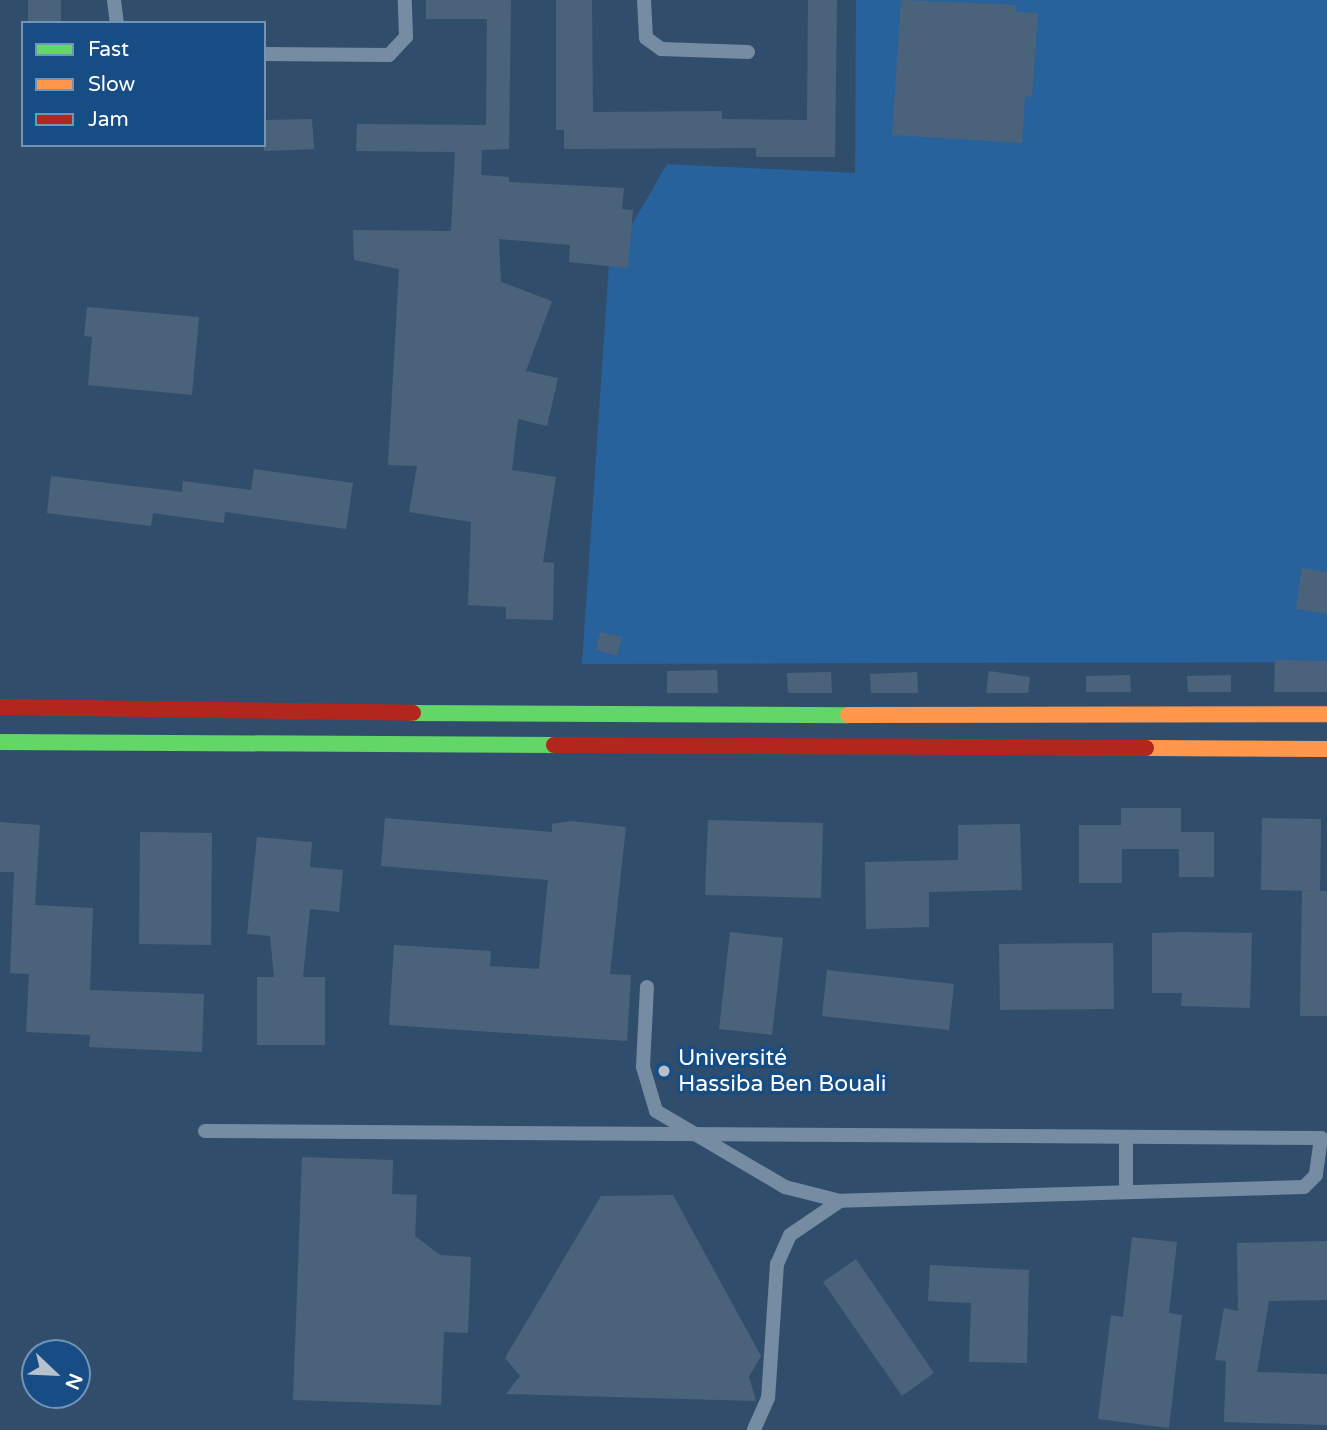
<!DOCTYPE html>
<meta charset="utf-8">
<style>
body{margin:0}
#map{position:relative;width:1327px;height:1430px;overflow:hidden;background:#304e6c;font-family:"Varela Round",sans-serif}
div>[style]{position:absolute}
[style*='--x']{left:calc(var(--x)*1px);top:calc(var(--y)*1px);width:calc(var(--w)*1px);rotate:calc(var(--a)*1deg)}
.green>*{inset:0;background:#27629c}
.building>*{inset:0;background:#4a637b}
.lane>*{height:14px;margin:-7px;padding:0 7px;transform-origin:7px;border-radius:7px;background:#768ca2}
.fast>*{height:16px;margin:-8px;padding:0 8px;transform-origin:8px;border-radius:8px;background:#63d668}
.slow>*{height:16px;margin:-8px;padding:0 8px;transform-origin:8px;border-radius:8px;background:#ff974d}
.jam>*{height:16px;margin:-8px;padding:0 8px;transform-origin:8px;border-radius:8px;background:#b3261e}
.dots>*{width:19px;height:19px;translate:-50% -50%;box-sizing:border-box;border:4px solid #174d85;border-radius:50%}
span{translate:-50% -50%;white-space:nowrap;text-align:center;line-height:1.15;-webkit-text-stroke:7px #174d85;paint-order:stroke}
.poi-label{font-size:23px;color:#fff}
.left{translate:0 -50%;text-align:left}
.legend{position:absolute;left:21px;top:21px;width:245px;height:126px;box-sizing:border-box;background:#174d85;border:2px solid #7494b6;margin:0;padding:9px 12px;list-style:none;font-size:21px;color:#fff}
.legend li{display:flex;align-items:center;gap:14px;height:35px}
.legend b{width:35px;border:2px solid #7494b6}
.north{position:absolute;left:21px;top:1339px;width:70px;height:70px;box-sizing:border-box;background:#174d85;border:2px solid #7494b6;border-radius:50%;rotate:113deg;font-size:19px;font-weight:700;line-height:28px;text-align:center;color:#fff}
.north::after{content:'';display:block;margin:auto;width:24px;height:32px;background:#b7c1cc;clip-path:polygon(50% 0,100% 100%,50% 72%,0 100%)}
</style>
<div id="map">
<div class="green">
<div style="clip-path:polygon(856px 0,1327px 0,1327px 662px,582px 664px,609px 264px,667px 164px,855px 173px)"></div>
</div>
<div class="building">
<div style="clip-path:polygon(28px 0,61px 0,61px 23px,28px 23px)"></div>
<div style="clip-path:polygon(426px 0,511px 0,509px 149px,482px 150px,481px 175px,509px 177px,509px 182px,624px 188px,622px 209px,633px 210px,628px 268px,569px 262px,570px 245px,499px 239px,501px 282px,552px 301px,526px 371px,558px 378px,547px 426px,518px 419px,512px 470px,556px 477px,543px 562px,554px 563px,553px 620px,506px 619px,506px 607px,468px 605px,471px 522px,409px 512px,417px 466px,388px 465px,399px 269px,354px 260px,353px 230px,451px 231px,455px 152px,356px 151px,357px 124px,486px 125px,487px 19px,426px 19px)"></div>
<div style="clip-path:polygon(556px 0,592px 0,593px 112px,722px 111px,722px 119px,807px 120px,808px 0,837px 0,835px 157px,756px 157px,756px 148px,564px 149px,564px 130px,556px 130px)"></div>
<div style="clip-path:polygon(901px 0,1017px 5px,1016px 12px,1038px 13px,1032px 97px,1025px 96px,1022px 143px,892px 135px)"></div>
<div style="clip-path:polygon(312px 119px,314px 149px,264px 151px,264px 120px)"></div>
<div style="clip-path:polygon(87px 307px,199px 317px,192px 395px,88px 385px,92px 337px,84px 336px)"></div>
<div style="clip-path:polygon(254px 469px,353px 483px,346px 529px,225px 512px,224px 523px,153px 513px,151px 526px,47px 513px,51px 476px,182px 492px,183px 481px,251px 490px)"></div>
<div style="clip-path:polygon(1302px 568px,1327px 572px,1327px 614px,1296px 609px)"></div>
<div style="clip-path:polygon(600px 632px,622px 637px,617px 656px,596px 650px)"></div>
<div style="clip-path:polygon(1275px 660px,1327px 661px,1327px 692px,1274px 692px)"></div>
<div style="clip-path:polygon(717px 670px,718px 693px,667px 693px,667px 671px)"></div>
<div style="clip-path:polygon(989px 671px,1030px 677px,1028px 693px,986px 693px)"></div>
<div style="clip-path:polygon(831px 672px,832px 693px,788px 693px,787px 673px)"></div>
<div style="clip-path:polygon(917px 672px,918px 693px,871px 693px,870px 674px)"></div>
<div style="clip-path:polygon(1130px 675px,1131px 692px,1086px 692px,1086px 676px)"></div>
<div style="clip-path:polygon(1231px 675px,1231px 692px,1188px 692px,1187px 676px)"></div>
<div style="clip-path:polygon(1121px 808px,1181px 808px,1181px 832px,1214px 832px,1214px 877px,1179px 877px,1179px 849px,1122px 849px,1122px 883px,1079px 883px,1079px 825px,1121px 825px)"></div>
<div style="clip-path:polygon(385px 818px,552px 832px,552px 824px,571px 821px,626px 827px,610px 974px,631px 975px,627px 1041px,389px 1025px,394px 945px,491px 951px,490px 966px,539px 969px,548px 880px,381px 866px)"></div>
<div style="clip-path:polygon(1262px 818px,1321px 819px,1320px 891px,1261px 890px)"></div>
<div style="clip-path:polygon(708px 820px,823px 823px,821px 898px,705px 895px)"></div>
<div style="clip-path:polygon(0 822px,40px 825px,35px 905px,93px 908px,90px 990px,204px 994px,202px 1052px,89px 1047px,90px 1035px,26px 1032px,29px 974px,10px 973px,14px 872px,0 872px)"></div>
<div style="clip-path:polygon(1020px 824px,1022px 890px,929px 892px,929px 927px,866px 929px,865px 862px,958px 860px,958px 825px)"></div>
<div style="clip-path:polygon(140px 832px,212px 833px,211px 945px,139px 944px)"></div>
<div style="clip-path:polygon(257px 837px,312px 842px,310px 867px,343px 870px,339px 912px,310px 909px,303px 977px,325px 977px,325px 1045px,257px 1045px,257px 977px,274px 977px,270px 936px,247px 934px)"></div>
<div style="clip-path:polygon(1302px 891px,1327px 891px,1327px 1016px,1300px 1016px)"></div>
<div style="clip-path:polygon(730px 932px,783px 938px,772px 1035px,719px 1029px)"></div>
<div style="clip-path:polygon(1184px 932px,1252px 933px,1250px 1008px,1181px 1006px,1182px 993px,1152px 993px,1152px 933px)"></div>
<div style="clip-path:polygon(1113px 943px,1114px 1009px,1000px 1010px,999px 944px)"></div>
<div style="clip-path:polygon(827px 970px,954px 984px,949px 1030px,822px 1016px)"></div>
<div style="clip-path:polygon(302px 1157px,393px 1160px,392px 1194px,417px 1195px,415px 1236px,440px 1255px,471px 1257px,468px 1333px,444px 1332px,441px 1405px,293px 1400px)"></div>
<div style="clip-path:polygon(673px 1195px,761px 1356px,749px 1377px,756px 1401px,506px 1394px,520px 1376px,505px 1358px,601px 1196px)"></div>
<div style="clip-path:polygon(1132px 1237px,1177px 1242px,1169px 1313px,1182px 1315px,1169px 1428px,1098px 1419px,1111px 1315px,1123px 1317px)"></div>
<div style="clip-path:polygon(1327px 1241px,1327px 1300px,1269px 1301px,1257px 1372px,1327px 1374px,1327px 1425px,1224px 1422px,1226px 1361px,1215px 1360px,1224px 1308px,1238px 1311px,1237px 1243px)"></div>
<div style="clip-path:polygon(856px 1259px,934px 1373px,902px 1396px,823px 1282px)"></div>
<div style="clip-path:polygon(930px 1265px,1029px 1270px,1027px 1363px,969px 1362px,971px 1303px,928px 1301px)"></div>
</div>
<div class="lane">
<div style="--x:114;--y:0;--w:23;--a:83"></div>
<div style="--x:644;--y:0;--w:38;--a:87"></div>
<div style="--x:646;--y:38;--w:19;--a:36"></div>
<div style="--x:661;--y:49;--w:87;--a:2"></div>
<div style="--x:264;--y:54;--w:125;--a:0.5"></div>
<div style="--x:389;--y:55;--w:25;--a:-47"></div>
<div style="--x:406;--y:37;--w:37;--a:-92"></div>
<div style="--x:647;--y:987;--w:80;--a:92.9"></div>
<div style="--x:643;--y:1067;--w:46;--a:73.5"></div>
<div style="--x:656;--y:1111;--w:150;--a:30.5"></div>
<div style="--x:785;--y:1187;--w:57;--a:14.3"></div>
<div style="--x:205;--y:1131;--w:1116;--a:0.36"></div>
<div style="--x:1321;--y:1138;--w:37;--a:98"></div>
<div style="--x:1316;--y:1175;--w:17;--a:135"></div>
<div style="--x:1304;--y:1187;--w:464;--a:178.3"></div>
<div style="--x:840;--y:1201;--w:60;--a:145.8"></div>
<div style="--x:790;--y:1235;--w:32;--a:114"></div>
<div style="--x:777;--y:1264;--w:134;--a:93.8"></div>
<div style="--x:768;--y:1398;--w:35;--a:114"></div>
<div style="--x:1126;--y:1192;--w:54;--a:-90"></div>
</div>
<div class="fast">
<div style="--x:413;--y:713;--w:435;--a:0.3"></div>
<div style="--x:0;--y:742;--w:554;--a:0.31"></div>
</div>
<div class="slow">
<div style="--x:848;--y:715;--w:479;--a:-0.1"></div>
<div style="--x:1146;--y:748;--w:181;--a:0.3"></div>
</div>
<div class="jam">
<div style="--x:0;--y:707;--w:413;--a:0.8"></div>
<div style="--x:554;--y:745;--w:592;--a:0.29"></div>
</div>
<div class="dots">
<div style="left:664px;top:1071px;background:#b7c1cc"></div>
</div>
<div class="poi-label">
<span class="left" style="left:678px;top:1071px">Université<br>Hassiba Ben Bouali</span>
</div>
<ul class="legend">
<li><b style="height:9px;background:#63d668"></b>Fast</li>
<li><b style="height:9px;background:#ff974d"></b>Slow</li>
<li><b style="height:9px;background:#b3261e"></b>Jam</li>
</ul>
<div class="north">N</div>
</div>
